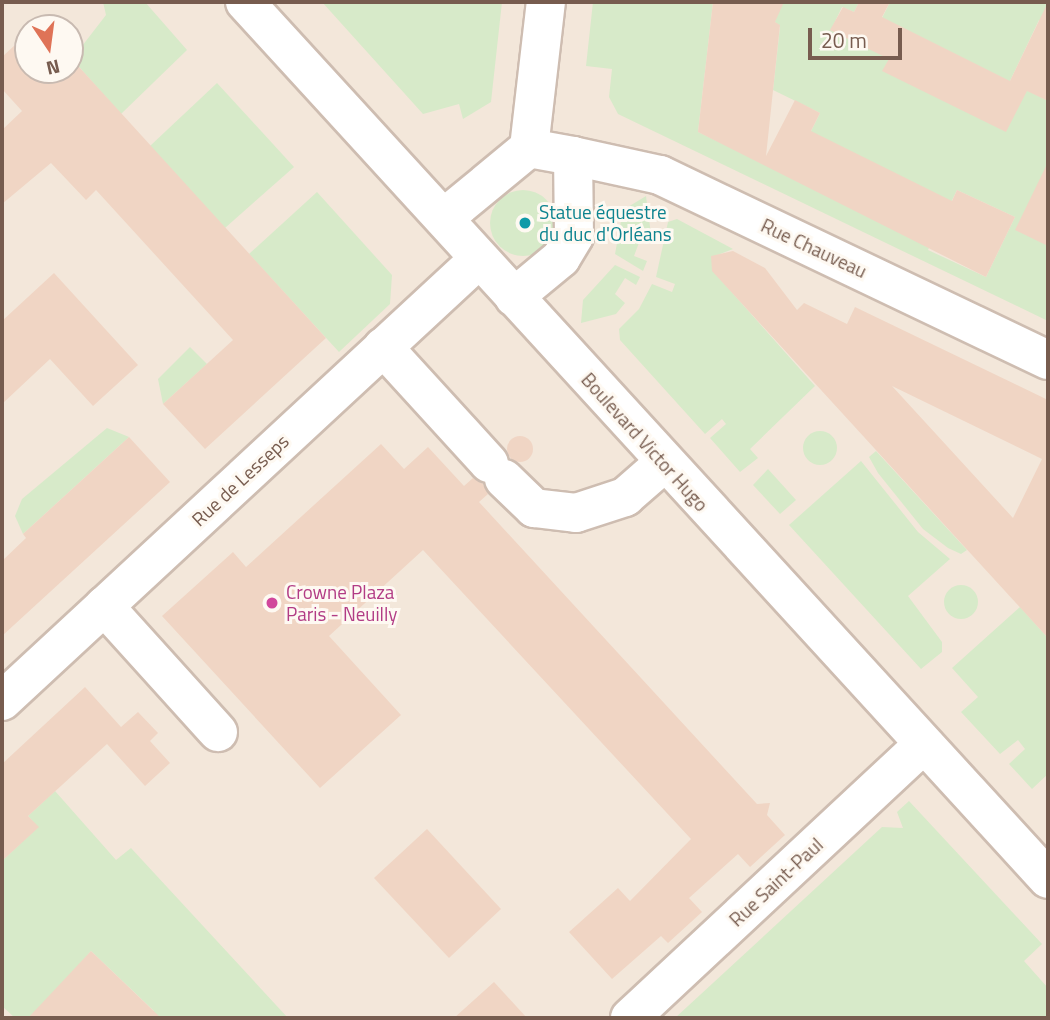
<!DOCTYPE html>
<meta charset="utf-8">
<style>
body{margin:0}
#map{position:relative;width:1050px;height:1020px;overflow:hidden;background:#fcf5eb;font-family:"Titillium Web",sans-serif}
div>[style]{position:absolute}
[style*='--x']{left:calc(var(--x)*1px);top:calc(var(--y)*1px);width:calc(var(--w)*1px);rotate:calc(var(--a)*1deg)}
.residential>*{inset:0;background:#f3e7da}
.green>*{inset:0;background:#d7eac9}
.round{border-radius:50%}
.building>*{inset:0;background:#f0d5c4}
.roads{filter:drop-shadow(2px 0 #cebdb1) drop-shadow(-2px 0 #cebdb1) drop-shadow(0 2px #cebdb1) drop-shadow(0 -2px #cebdb1)}
.minor>*{height:38px;margin:-19px;padding:0 19px;transform-origin:19px;border-radius:19px;background:#fff}
.dots>*{width:19px;height:19px;translate:-50% -50%;box-sizing:border-box;border:4px solid #fef9f2;border-radius:50%}
span{translate:-50% -50%;white-space:nowrap;text-align:center;line-height:1.15;-webkit-text-stroke:6px #fef9f2;paint-order:stroke}
.culture-label{font-size:19px;color:#0d838f}
.left{translate:0 -50%;text-align:left}
.street-label{font-size:19px;color:#775c4f}
.hotel-label{font-size:19px;color:#b23c85}
.frame{position:absolute;inset:0;border:4px solid #775c4f;pointer-events:none}
.north{position:absolute;left:14px;top:14px;width:70px;height:70px;box-sizing:border-box;background:#fef9f2;border:2px solid #c8bab1;border-radius:50%;rotate:167deg;font-size:19px;font-weight:700;line-height:28px;text-align:center;color:#775c4f}
.north::after{content:'';display:block;margin:auto;width:24px;height:32px;background:#df7357;clip-path:polygon(50% 0,100% 100%,50% 72%,0 100%)}
.scale{position:absolute;left:808px;top:28px;width:94px;height:32px;box-sizing:border-box;border:4px solid #775c4f;border-top:0;padding-left:9px;font-size:21px;line-height:24px;white-space:nowrap;color:#775c4f;-webkit-text-stroke:5px #fef9f2;paint-order:stroke}
</style>
<div id="map">
<div class="residential">
<div style="clip-path:polygon(evenodd,2px 2px,1048px 2px,1048px 1018px,2px 1018px,2px 2px,28px 28px,70px 28px,70px 70px,28px 70px,28px 28px)"></div>
</div>
<div class="green">
<div style="clip-path:polygon(103px 2px,145px 2px,187px 50px,121px 114px,72px 59px,106px 15px)"></div>
<div style="clip-path:polygon(322px 2px,502px 2px,491px 102px,463px 119px,459px 104px,423px 114px)"></div>
<div style="clip-path:polygon(evenodd,593px 2px,713px 2px,698px 132px,789px 175px,820px 113px,773px 90px,780px 27px,775px 22px,777px 2px,859px 2px,854px 12px,842px 7px,831px 30px,867px 48px,890px 2px,1047px 2px,1048px 24px,1039px 20px,1010px 81px,1048px 101px,1048px 321px,618px 114px,609px 97px,612px 69px,586px 66px,593px 2px,957px 190px,1015px 217px,986px 277px,928px 250px,957px 190px)"></div>
<div style="clip-path:polygon(217px 83px,294px 167px,225px 228px,150px 146px)"></div>
<div class="round" style="left:490px;top:190px;width:66px;height:66px"></div>
<div style="clip-path:polygon(317px 192px,392px 275px,390px 304px,339px 352px,249px 254px)"></div>
<div style="clip-path:polygon(646px 196px,652px 242px,640px 240px,634px 256px,647px 261px,643px 271px,615px 254px,623px 210px)"></div>
<div style="clip-path:polygon(677px 219px,733px 249px,715px 256px,712px 270px,815px 386px,750px 449px,758px 458px,740px 472px,710px 438px,726px 424px,722px 419px,705px 434px,620px 340px,619px 329px,639px 309px,652px 284px,672px 292px,675px 284px,656px 277px,668px 222px)"></div>
<div style="clip-path:polygon(615px 265px,640px 277px,636px 285px,625px 278px,615px 294px,625px 303px,616px 314px,581px 323px,583px 300px)"></div>
<div style="clip-path:polygon(190px 347px,207px 364px,163px 404px,158px 379px)"></div>
<div style="clip-path:polygon(107px 428px,129px 437px,23px 534px,15px 516px,22px 499px)"></div>
<div class="round" style="left:803px;top:431px;width:34px;height:34px"></div>
<div style="clip-path:polygon(876px 451px,967px 550px,961px 554px,948px 548px,923px 529px,878px 473px,869px 457px)"></div>
<div style="clip-path:polygon(861px 461px,918px 532px,950px 559px,908px 596px,942px 642px,942px 652px,921px 669px,789px 525px)"></div>
<div style="clip-path:polygon(768px 469px,796px 500px,780px 514px,753px 485px)"></div>
<div class="round" style="left:944px;top:585px;width:34px;height:34px"></div>
<div style="clip-path:polygon(1020px 607px,1048px 638px,1048px 774px,1032px 789px,1009px 764px,1025px 749px,1018px 740px,1000px 754px,961px 712px,978px 697px,952px 668px)"></div>
<div style="clip-path:polygon(55px 791px,116px 860px,131px 848px,288px 1018px,148px 1018px,154px 1011px,91px 951px,35px 1018px,15px 1018px,2px 1006px,2px 861px,38px 827px,28px 816px)"></div>
<div style="clip-path:polygon(909px 801px,1042px 944px,1024px 961px,1048px 988px,1048px 1018px,675px 1018px,882px 827px,903px 828px,897px 812px)"></div>
</div>
<div class="building">
<div style="clip-path:polygon(713px 2px,784px 2px,775px 22px,780px 25px,766px 156px,795px 100px,820px 113px,811px 131px,952px 201px,957px 190px,1015px 217px,986px 277px,698px 132px)"></div>
<div style="clip-path:polygon(859px 2px,890px 2px,882px 17px,1010px 81px,1048px 2px,1048px 101px,1027px 91px,1006px 132px,882px 71px,889px 59px,830px 30px,843px 7px,854px 12px)"></div>
<div style="clip-path:polygon(28px 33px,28px 70px,70px 70px,70px 57px,326px 338px,205px 449px,163px 404px,233px 340px,96px 190px,86px 200px,51px 163px,2px 204px,2px 130px,22px 111px,2px 89px,2px 57px)"></div>
<div style="clip-path:polygon(1048px 162px,1048px 246px,1015px 230px)"></div>
<div style="clip-path:polygon(evenodd,733px 251px,765px 268px,797px 310px,804px 303px,847px 324px,855px 307px,1048px 400px,1048px 638px,712px 271px,711px 256px,733px 251px,892px 386px,1042px 459px,1013px 518px,892px 386px)"></div>
<div style="clip-path:polygon(54px 273px,138px 365px,93px 406px,50px 359px,2px 404px,2px 321px)"></div>
<div class="round" style="left:507px;top:436px;width:26px;height:26px"></div>
<div style="clip-path:polygon(129px 437px,170px 482px,2px 636px,2px 561px,26px 538px,23px 534px)"></div>
<div style="clip-path:polygon(381px 444px,404px 469px,428px 447px,464px 486px,473px 478px,483px 484px,488px 494px,479px 502px,757px 804px,770px 803px,767px 815px,785px 835px,750px 867px,738px 854px,689px 898px,702px 912px,668px 943px,661px 936px,612px 979px,569px 932px,618px 888px,630px 901px,691px 839px,423px 550px,329px 636px,401px 715px,320px 788px,162px 616px,233px 552px,246px 567px)"></div>
<div style="clip-path:polygon(85px 687px,121px 727px,138px 712px,158px 733px,150px 741px,170px 763px,145px 786px,107px 744px,28px 816px,39px 827px,2px 861px,2px 764px)"></div>
<div style="clip-path:polygon(427px 829px,501px 909px,449px 958px,374px 878px)"></div>
<div style="clip-path:polygon(91px 951px,161px 1018px,28px 1018px)"></div>
<div style="clip-path:polygon(494px 982px,527px 1018px,454px 1018px)"></div>
</div>
<div class="roads">
<div class="minor">
<div style="--x:245;--y:2;--w:1189;--a:47.52"></div>
<div style="--x:529;--y:148;--w:147;--a:-83.4"></div>
<div style="--x:573;--y:156;--w:89;--a:12.3"></div>
<div style="--x:660;--y:175;--w:430;--a:25.5"></div>
<div style="--x:444;--y:218;--w:110;--a:-39.5"></div>
<div style="--x:514;--y:297;--w:61;--a:-39.7"></div>
<div style="--x:561;--y:258;--w:26;--a:-59"></div>
<div style="--x:574;--y:236;--w:80;--a:-90.7"></div>
<div style="--x:573;--y:156;--w:45;--a:-169.7"></div>
<div style="--x:383;--y:347;--w:157;--a:47.6"></div>
<div style="--x:504;--y:479;--w:42;--a:44"></div>
<div style="--x:534;--y:508;--w:42;--a:6.8"></div>
<div style="--x:576;--y:513;--w:52;--a:-18.1"></div>
<div style="--x:625;--y:497;--w:52;--a:-41.1"></div>
<div style="--x:104;--y:606;--w:170;--a:47.9"></div>
<div style="--x:2;--y:701;--w:650;--a:-42.82"></div>
<div style="--x:630;--y:1018;--w:399;--a:-43"></div>
</div>
</div>
<div class="dots">
<div style="left:525px;top:223px;background:#0f9aa8"></div>
<div style="left:272px;top:603px;background:#d1479c"></div>
</div>
<div class="culture-label">
<span class="left" style="left:539px;top:223px">Statue équestre<br>du duc d'Orléans</span>
</div>
<div class="street-label">
<span style="left:814px;top:248px;rotate:25deg">Rue Chauveau</span>
<span style="left:645px;top:442px;rotate:48deg">Boulevard Victor Hugo</span>
<span style="left:240px;top:480px;rotate:-43deg">Rue de Lesseps</span>
<span style="left:776px;top:882px;rotate:-43deg">Rue Saint-Paul</span>
</div>
<div class="hotel-label">
<span class="left" style="left:286px;top:603px">Crowne Plaza<br>Paris - Neuilly</span>
</div>
<div class="frame"></div>
<div class="north">N</div>
<div class="scale">20 m</div>
</div>
